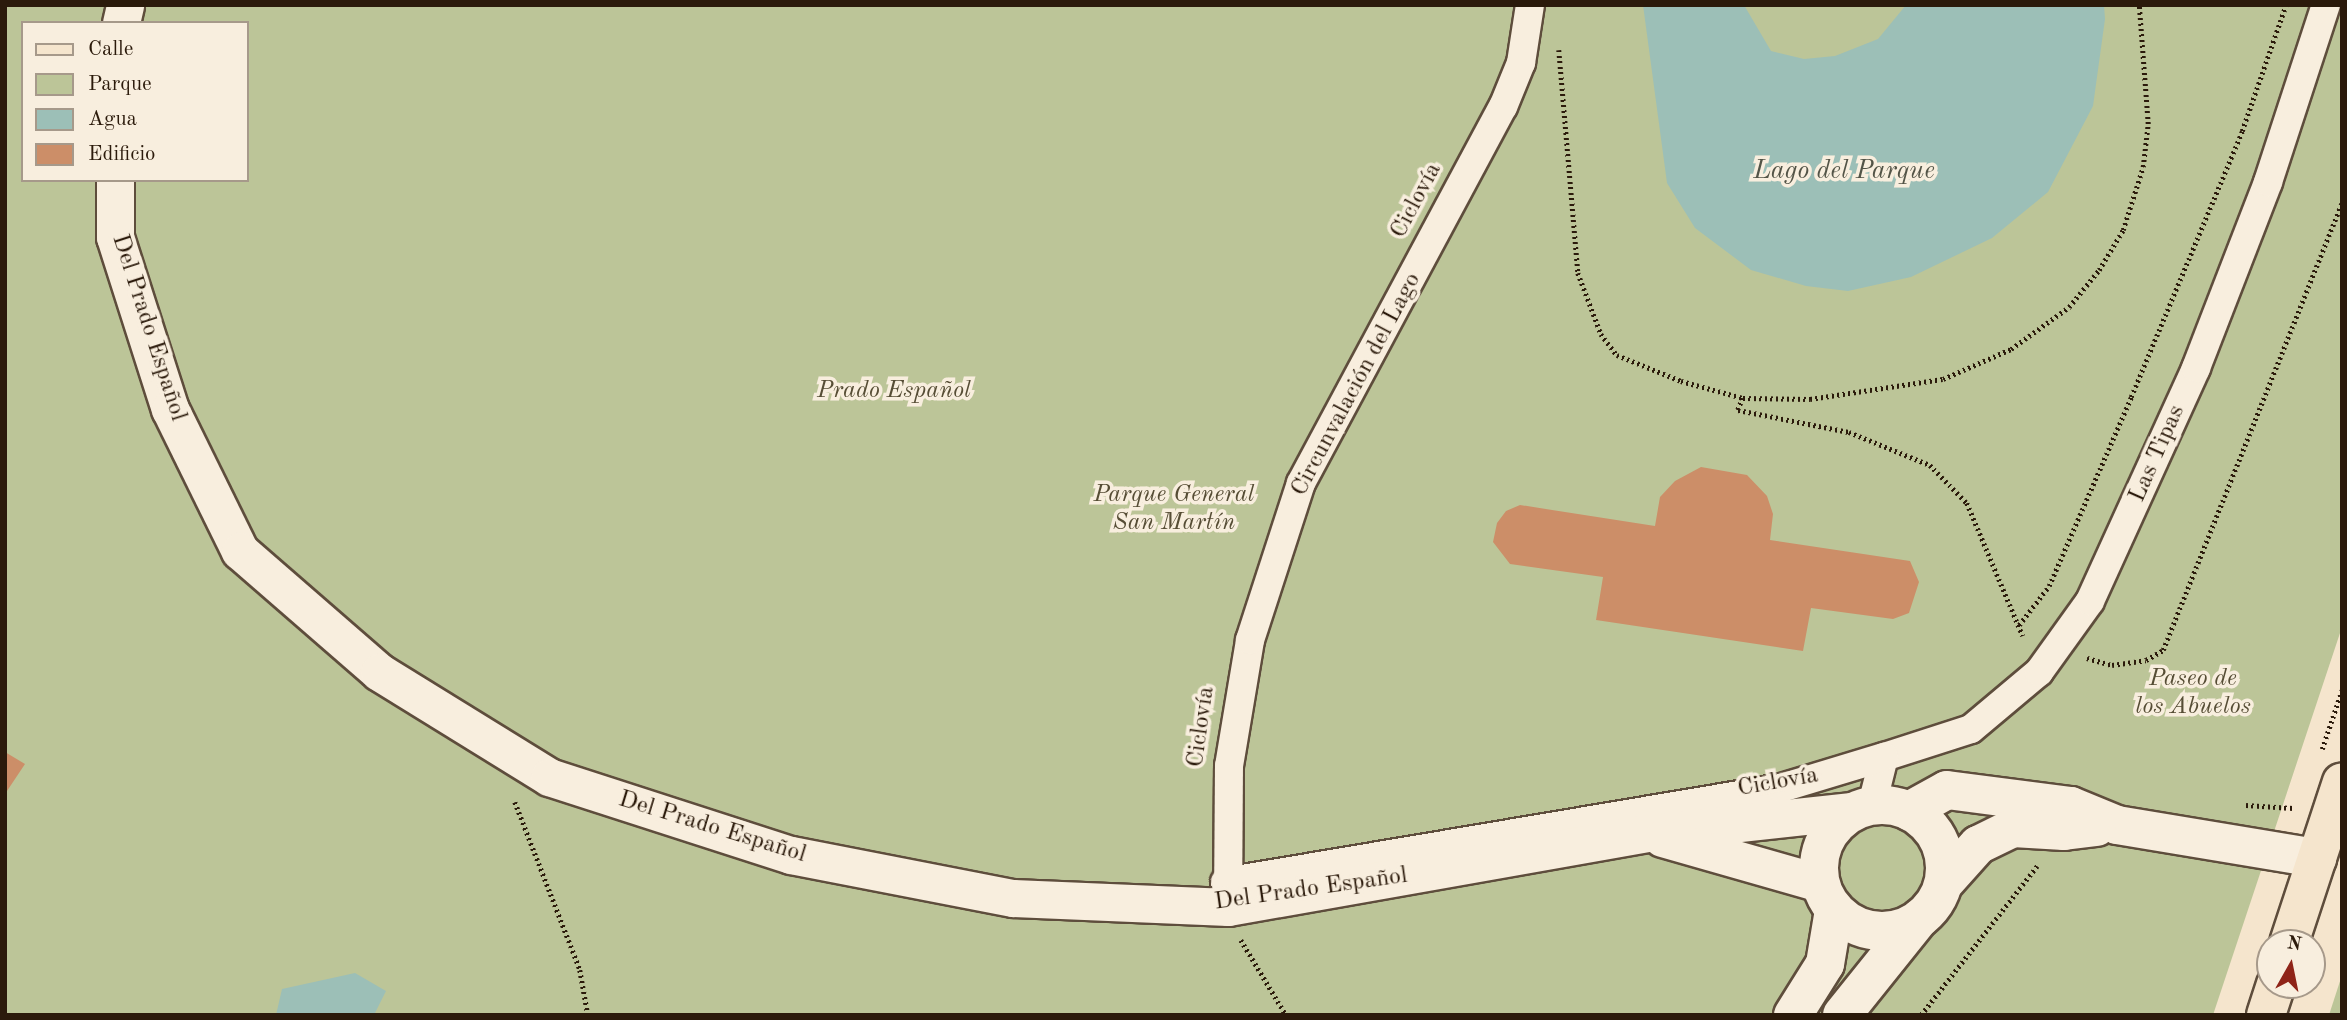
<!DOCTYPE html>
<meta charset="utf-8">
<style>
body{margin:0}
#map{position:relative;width:2347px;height:1020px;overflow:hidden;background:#f5e5cd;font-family:"Old Standard TT",serif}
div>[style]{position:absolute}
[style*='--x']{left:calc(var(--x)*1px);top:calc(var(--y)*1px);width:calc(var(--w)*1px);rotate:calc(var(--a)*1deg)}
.green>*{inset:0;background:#bcc598}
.water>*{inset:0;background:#9cbfb7}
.building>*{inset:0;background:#cc8e68}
.path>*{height:4.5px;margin-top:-2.25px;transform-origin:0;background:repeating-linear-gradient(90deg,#2b1a0b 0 2px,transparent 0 5.5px)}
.roads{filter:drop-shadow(2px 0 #5e4d3c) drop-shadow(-2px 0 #5e4d3c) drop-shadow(0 2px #5e4d3c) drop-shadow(0 -2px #5e4d3c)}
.pedestrian>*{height:28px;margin:-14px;padding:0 14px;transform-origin:14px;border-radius:14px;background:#f8eede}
.minor>*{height:37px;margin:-18.5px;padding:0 18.5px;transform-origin:18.5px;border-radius:18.5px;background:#f8eede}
.tertiary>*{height:38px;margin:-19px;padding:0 19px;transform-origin:19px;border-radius:19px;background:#f8eede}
.tertiary>.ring{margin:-19px;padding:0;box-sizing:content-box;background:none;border:38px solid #f8eede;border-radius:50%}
.primary>*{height:38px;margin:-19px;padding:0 19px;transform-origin:19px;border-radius:19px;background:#f5e5cd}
span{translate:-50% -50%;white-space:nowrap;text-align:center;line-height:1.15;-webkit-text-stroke:7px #f8eede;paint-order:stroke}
.street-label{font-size:24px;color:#2b1a0b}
.park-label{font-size:24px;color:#564d35;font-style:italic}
.water-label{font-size:26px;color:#535447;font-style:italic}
.frame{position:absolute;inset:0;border:7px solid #2b1a0b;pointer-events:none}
.legend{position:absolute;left:21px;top:21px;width:228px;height:161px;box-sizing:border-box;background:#f8eede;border:2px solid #a6998a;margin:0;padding:9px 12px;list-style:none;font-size:21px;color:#2b1a0b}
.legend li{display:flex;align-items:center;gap:14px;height:35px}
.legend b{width:35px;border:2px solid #a6998a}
.north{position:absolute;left:2256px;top:929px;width:70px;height:70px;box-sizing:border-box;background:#f8eede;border:2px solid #a6998a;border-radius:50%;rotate:9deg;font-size:19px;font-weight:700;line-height:28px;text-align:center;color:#2b1a0b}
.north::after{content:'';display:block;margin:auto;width:24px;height:32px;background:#8f2418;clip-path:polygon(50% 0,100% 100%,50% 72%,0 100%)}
</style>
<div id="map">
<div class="green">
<div style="clip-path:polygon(evenodd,5px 5px,2342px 5px,2342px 627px,2213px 1015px,5px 1015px,5px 5px,23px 23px,247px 23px,247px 180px,23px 180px,23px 23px)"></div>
<div style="clip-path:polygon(2342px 975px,2342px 1015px,2329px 1015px)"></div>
</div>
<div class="water">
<div style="clip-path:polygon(1643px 5px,1744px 5px,1771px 51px,1804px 59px,1835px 56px,1878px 39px,1906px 5px,2104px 5px,2105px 19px,2093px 106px,2048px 192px,1992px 238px,1911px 277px,1848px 291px,1806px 286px,1751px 270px,1695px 228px,1667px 183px)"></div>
<div style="clip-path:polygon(355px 973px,386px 991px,374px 1015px,276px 1015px,282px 989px)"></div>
</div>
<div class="building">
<div style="clip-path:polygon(1701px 467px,1747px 475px,1767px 496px,1773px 514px,1770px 540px,1910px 561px,1919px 582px,1909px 613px,1893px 619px,1811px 608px,1803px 651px,1596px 620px,1603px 577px,1510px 564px,1493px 542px,1497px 523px,1506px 511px,1520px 505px,1655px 526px,1660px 497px,1675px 481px)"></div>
<div style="clip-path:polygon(5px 752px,25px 764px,5px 794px)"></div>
</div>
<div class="path">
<div style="--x:1559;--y:50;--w:224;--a:85.1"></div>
<div style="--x:1578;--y:273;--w:65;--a:69.3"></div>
<div style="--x:1601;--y:334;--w:26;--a:53"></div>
<div style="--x:1617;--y:355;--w:69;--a:22.1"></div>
<div style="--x:1681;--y:381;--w:64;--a:15.3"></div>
<div style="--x:1743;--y:398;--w:67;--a:0.9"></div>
<div style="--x:1810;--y:399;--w:134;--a:-8.6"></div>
<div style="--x:1943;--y:379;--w:74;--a:-23.8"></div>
<div style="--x:2011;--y:349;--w:72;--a:-35.9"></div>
<div style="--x:2069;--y:307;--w:48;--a:-51"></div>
<div style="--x:2099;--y:270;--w:47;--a:-59"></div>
<div style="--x:2123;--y:230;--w:66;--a:-72.4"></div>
<div style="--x:2143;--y:167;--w:43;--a:-83.4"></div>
<div style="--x:2148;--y:124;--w:119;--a:-94.3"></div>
<div style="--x:1743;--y:398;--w:13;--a:113"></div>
<div style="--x:1738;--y:410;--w:113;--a:11.2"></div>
<div style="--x:1849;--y:432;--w:87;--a:22.2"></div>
<div style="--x:1930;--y:465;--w:53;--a:45.8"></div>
<div style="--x:1967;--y:503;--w:144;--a:67.2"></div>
<div style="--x:2019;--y:625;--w:49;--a:-52.4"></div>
<div style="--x:2049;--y:586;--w:206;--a:-66.5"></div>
<div style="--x:2131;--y:397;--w:288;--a:-67.3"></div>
<div style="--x:2242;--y:131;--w:133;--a:-70.8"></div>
<div style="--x:2087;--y:658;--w:26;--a:16"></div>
<div style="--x:2112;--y:665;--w:34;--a:-8"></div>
<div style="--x:2146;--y:660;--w:20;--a:-30"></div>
<div style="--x:2163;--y:650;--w:482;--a:-68.2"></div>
<div style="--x:2322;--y:749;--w:62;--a:-71.3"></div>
<div style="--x:515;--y:802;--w:180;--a:68.8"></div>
<div style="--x:580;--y:970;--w:46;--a:79.9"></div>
<div style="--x:2246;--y:805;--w:47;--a:3.7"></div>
<div style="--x:1241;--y:940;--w:87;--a:59"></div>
<div style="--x:1921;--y:1015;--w:189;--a:-52.1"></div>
</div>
<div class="roads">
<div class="pedestrian">
<div style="--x:1872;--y:805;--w:49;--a:-76"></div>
<div style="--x:1884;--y:757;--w:91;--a:-17.8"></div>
<div style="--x:1971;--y:729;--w:89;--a:-40"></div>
<div style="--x:2039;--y:672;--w:87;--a:-54.3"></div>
<div style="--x:2090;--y:601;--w:256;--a:-65.5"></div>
<div style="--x:2196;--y:368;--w:199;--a:-68.8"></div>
<div style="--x:2268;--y:182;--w:186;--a:-71.9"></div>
<div style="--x:1225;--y:882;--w:564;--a:-9.6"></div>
<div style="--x:1781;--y:788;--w:108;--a:-16.8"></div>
<div style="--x:1228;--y:907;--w:141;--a:-89.6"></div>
<div style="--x:1229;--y:766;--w:128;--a:-80.5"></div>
<div style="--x:1250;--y:640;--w:165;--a:-72"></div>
<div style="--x:1301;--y:483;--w:427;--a:-61.8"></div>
<div style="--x:1503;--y:107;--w:48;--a:-67.8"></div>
<div style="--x:1521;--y:63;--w:59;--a:-81.2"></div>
</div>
<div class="minor">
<div style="--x:121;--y:23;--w:18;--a:-77"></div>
<div style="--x:115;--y:180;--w:57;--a:90"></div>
<div style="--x:115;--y:237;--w:181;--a:72.3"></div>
<div style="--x:170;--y:409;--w:158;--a:63.8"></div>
<div style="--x:240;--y:551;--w:184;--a:41"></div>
<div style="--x:379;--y:672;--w:200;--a:31.7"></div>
<div style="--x:549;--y:777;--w:254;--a:17.9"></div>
<div style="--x:791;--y:855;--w:226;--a:11"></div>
<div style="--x:1013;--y:898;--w:215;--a:2.4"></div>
<div style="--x:1228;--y:907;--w:426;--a:-10"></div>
<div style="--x:1648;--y:833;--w:205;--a:-6.2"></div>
<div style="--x:1662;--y:838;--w:164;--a:15.9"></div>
</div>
<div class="tertiary">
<div class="ring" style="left:1819px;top:805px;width:88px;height:88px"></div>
<div style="--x:1909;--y:811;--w:43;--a:-28.9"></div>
<div style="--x:1947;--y:790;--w:125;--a:7.4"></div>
<div style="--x:2071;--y:806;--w:50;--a:22.4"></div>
<div style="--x:2117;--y:825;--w:203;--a:9.4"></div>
<div style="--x:1944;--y:883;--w:51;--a:-48.2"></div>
<div style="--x:1978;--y:845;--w:39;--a:-26"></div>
<div style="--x:2013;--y:828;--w:51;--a:3.4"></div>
<div style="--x:2064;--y:831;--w:33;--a:-7"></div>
<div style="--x:1793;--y:1015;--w:60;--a:-57.9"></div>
<div style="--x:1825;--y:964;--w:55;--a:-80.5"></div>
<div style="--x:1842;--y:1015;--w:123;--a:-51.3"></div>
</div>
<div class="primary">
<div style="--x:2289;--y:943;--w:169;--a:-71.8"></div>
<div style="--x:2266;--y:1015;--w:32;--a:-72"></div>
</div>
</div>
<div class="street-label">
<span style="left:1417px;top:201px;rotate:-62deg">Ciclovía</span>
<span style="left:148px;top:328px;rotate:72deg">Del Prado Español</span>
<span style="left:1357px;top:385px;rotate:-62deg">Circunvalación del Lago</span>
<span style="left:2158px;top:454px;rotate:-66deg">Las Tipas</span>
<span style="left:1202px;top:727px;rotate:-82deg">Ciclovía</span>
<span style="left:1778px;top:783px;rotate:-10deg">Ciclovía</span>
<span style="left:712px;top:828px;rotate:17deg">Del Prado Español</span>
<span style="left:1311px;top:890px;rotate:-8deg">Del Prado Español</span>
</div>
<div class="park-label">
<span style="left:894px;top:392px">Prado Español</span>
<span style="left:1174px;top:510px">Parque General<br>San Martín</span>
<span style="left:2193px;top:694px">Paseo de<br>los Abuelos</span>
</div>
<div class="water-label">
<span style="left:1844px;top:172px">Lago del Parque</span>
</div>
<div class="frame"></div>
<ul class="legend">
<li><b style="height:9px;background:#f5e5cd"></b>Calle</li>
<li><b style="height:19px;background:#bcc598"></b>Parque</li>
<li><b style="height:19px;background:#9cbfb7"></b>Agua</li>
<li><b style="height:19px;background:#cc8e68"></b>Edificio</li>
</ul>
<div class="north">N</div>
</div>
